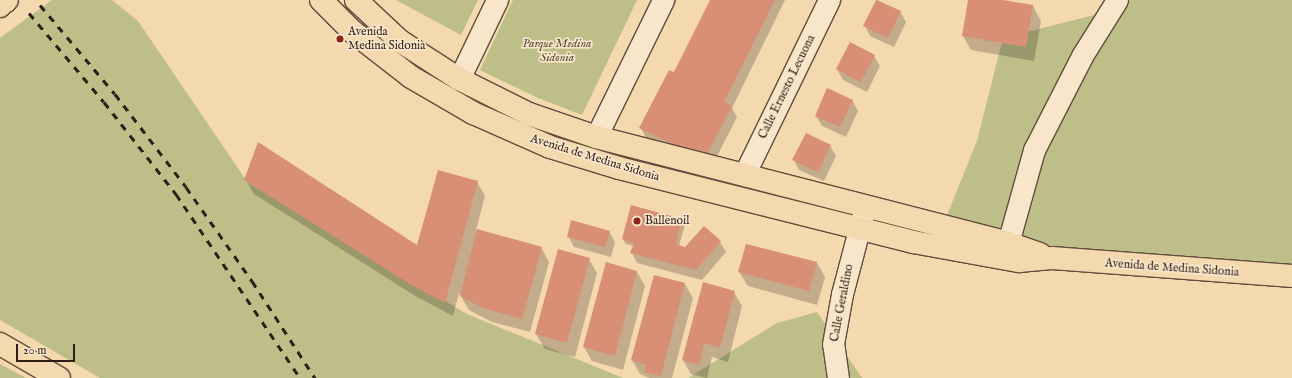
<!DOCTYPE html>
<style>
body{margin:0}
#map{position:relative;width:1292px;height:378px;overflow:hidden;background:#f4d8ae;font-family:"IM FELL English",serif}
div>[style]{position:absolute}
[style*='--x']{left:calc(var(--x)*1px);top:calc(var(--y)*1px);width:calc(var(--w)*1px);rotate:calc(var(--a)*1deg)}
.green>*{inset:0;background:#bebe88}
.shadow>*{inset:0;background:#0003}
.building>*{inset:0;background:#d98e76}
.roads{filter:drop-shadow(1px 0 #604c3d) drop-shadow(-1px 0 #604c3d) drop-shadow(0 1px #604c3d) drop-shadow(0 -1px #604c3d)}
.minor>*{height:21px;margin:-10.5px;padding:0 10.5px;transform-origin:10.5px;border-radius:10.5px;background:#f8e6ca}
.major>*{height:22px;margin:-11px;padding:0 11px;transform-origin:11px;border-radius:11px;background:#f4d8ae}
.rail>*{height:3px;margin-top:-1.5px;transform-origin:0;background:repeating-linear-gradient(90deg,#2f1d17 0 7px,transparent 0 14px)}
.dots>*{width:11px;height:11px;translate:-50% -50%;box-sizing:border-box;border:2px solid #f8e6ca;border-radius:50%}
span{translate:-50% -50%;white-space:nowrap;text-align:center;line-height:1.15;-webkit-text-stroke:3.5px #f8e6ca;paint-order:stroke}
.poi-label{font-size:12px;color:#2f1d17}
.left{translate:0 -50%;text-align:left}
.park-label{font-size:12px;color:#5a4d39;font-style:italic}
.street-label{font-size:12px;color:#2f1d17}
.scale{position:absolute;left:16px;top:344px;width:59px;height:18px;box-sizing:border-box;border:2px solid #2f1d17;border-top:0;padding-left:5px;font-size:12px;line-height:14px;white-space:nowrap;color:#2f1d17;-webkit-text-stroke:3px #f8e6ca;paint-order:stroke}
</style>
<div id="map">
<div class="green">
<div style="clip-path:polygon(52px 0,112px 0,138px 21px,248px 183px,467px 314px,623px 378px,100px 378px,0 320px,0 38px)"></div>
<div style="clip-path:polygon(396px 0,478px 0,461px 35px)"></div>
<div style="clip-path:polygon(513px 0,637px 0,582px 115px,536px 97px,480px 70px)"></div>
<div style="clip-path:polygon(1109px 0,1292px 0,1292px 277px,937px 240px,977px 141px,1003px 38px,1098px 14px)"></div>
<div style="clip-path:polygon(817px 312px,862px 378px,688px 378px,777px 323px)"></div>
<div style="clip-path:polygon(0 364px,26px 378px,0 378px)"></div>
</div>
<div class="shadow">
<div style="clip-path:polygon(711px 0,785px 0,732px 108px,737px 117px,710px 170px,646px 138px,641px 128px,674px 73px)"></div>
<div style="clip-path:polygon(877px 0,900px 11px,906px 22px,894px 47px,870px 36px,865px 26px)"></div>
<div style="clip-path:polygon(969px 0,998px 0,1033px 6px,1041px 21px,1034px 61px,971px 50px,963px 36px)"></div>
<div style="clip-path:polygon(874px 56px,880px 66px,867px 92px,843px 80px,837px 69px)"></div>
<div style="clip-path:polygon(852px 100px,858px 111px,846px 137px,822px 126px,816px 116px)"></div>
<div style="clip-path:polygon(830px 146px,836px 156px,824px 181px,799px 170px,794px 160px)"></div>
<div style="clip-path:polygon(246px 180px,418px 246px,477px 182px,485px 196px,476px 230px,541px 247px,549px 262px,530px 332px,492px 322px,469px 310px,459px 293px,453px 316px,417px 297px,254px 194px)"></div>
<div style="clip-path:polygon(682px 219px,685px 224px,679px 246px,686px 248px,720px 242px,726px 252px,702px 280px,637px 263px,632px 253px,634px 246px,626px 244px,623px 239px)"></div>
<div style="clip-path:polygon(609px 231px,615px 242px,611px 257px,574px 247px,568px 236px)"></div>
<div style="clip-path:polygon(747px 245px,817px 263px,825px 277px,817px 305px,748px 286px,739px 272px)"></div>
<div style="clip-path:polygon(589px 259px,597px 273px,575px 357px,545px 349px,536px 334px)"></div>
<div style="clip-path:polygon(606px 263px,637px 272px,645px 286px,623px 370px,592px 361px,584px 347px)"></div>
<div style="clip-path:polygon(685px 284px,693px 298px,672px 378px,649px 378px,640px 374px,632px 360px)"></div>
<div style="clip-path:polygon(734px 292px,742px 306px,728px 362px,712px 357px,707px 378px,691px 374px,683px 360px)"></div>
</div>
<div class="building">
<div style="clip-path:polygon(710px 0,775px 0,724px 102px,732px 106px,704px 160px,639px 128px,669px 70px,674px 72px)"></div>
<div style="clip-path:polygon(876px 0,901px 11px,888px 38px,863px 26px)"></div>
<div style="clip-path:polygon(968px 0,1003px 0,1033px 5px,1026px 47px,962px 36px)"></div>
<div style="clip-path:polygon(850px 42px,875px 55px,861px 82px,836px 69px)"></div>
<div style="clip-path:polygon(827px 88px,853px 100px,840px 127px,815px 116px)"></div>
<div style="clip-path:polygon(806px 133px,831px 145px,818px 172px,792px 160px)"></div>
<div style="clip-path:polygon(258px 142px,417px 245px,438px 170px,478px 181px,445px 303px,408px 283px,244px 180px)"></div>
<div style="clip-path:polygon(631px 205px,682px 219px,676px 244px,685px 247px,704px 226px,721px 241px,696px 270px,630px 253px,634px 243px,622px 239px)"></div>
<div style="clip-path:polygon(571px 220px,610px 231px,605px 247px,567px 237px)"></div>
<div style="clip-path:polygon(477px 229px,542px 247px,522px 319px,483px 308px,460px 296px)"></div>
<div style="clip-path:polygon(746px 244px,817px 262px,809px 291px,738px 272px)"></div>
<div style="clip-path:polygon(558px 249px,590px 258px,567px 343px,535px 334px)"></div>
<div style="clip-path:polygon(606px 262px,637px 271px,615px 356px,583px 347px)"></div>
<div style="clip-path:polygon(654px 275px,685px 283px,661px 376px,644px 372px,646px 365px,631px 360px)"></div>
<div style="clip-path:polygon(703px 282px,735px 291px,720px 348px,704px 343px,699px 365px,682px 360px)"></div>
</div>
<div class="roads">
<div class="minor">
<div style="--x:459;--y:79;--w:88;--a:-64.3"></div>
<div style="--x:596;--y:137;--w:153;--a:-63.9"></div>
<div style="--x:744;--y:175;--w:195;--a:-64.1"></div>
<div style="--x:1008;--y:243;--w:97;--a:-74.4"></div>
<div style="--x:1034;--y:150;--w:106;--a:-62.9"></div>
<div style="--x:1082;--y:56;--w:66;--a:-58"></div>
<div style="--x:838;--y:378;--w:34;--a:-98"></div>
<div style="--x:833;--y:344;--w:51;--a:-79.8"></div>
<div style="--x:842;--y:294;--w:86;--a:-75.2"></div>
</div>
<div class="major">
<div style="--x:321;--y:0;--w:44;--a:45"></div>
<div style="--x:352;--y:31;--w:75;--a:37.9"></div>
<div style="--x:411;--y:77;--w:72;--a:30.1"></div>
<div style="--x:473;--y:113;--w:84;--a:23.8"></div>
<div style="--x:550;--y:147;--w:72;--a:16.9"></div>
<div style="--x:619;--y:168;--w:303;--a:14.1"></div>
<div style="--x:913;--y:242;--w:108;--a:10.2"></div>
<div style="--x:1019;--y:261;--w:33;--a:-5"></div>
<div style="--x:1052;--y:258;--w:241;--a:4.3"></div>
<div style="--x:356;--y:0;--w:60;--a:43"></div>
<div style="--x:400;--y:41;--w:70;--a:32.8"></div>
<div style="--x:459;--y:79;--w:78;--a:26.6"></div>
<div style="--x:529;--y:114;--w:71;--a:18.9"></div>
<div style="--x:596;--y:137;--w:425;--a:14.4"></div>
<div style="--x:1008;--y:243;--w:34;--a:19"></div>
<div style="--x:0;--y:6;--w:9;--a:-41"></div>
<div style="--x:0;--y:344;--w:68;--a:30"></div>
</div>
</div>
<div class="rail">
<div style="--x:40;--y:5;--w:116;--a:49.9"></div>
<div style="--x:115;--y:94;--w:117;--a:52.6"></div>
<div style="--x:186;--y:187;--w:115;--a:54.9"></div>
<div style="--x:252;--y:281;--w:116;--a:57"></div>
<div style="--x:29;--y:13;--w:116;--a:49.9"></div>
<div style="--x:104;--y:102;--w:117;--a:52"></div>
<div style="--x:176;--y:194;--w:222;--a:56"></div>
</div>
<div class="dots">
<div style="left:340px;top:39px;background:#8f2418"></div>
<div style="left:637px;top:221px;background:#8f2418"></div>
</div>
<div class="poi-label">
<span class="left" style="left:348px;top:39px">Avenida<br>Medina Sidonia</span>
<span class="left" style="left:645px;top:221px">Ballenoil</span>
</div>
<div class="park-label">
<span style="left:557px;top:51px">Parque Medina<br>Sidonia</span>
</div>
<div class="street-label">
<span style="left:787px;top:87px;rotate:-64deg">Calle Ernesto Lecuona</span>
<span style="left:595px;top:158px;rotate:17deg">Avenida de Medina Sidonia</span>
<span style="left:1172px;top:268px;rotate:4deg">Avenida de Medina Sidonia</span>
<span style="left:842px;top:303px;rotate:-79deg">Calle Geraldino</span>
</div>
<div class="scale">20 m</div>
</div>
